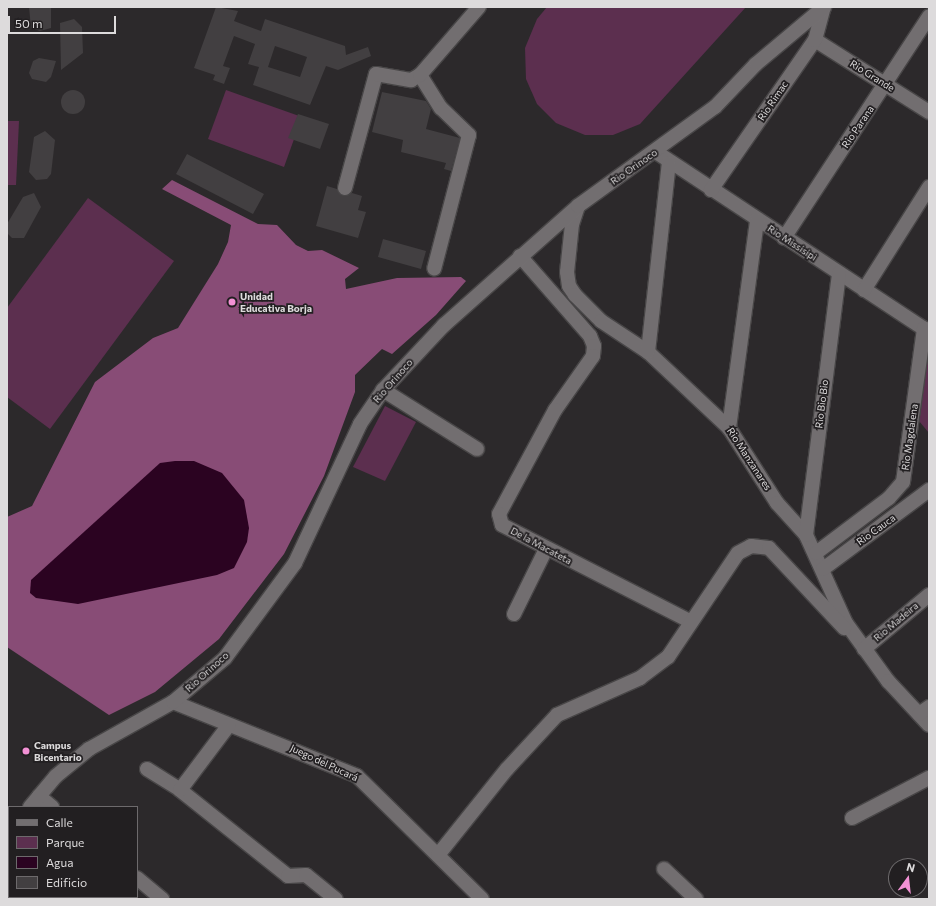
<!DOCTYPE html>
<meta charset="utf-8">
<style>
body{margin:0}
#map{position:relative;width:936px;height:906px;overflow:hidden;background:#2c292b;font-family:Commissioner,sans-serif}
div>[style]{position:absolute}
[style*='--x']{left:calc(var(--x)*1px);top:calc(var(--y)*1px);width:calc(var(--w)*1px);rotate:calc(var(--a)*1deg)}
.green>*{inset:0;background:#5c2f4f}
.forest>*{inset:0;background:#884c76}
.water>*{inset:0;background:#2b0321}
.building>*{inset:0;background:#423f41}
.round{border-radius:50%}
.roads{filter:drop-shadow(1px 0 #484647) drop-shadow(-1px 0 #484647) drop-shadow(0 1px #484647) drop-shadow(0 -1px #484647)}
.street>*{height:14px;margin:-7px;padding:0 7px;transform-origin:7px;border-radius:7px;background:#726e70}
.dots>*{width:11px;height:11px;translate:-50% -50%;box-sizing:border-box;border:2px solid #221f21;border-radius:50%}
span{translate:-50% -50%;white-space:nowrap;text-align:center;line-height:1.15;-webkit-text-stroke:3.5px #221f21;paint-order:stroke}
.street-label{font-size:10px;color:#dddbdc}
.poi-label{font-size:10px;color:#dddbdc;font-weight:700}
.left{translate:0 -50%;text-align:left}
.frame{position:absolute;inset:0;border:8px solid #dddbdc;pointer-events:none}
.legend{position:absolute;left:8px;top:806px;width:130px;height:92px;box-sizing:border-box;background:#221f21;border:1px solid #6d6a6c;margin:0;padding:5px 7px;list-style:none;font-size:12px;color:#dddbdc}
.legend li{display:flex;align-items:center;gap:8px;height:20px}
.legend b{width:20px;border:1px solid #6d6a6c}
.north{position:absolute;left:888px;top:858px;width:40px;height:40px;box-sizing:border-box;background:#221f21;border:1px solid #6d6a6c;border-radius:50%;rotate:15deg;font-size:11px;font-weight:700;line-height:16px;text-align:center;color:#dddbdc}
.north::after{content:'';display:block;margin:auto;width:14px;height:18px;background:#f391d5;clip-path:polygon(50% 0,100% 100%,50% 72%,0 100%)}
.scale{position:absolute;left:8px;top:16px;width:108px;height:18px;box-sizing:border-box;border:2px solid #dddbdc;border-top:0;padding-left:5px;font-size:12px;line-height:14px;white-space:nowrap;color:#dddbdc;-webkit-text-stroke:3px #221f21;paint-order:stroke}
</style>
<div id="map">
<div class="green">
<div style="clip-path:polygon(547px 7px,746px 7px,640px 124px,613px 135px,585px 135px,556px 123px,537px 104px,526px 79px,525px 48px,537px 19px)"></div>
<div style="clip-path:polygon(226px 90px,302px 117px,284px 167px,208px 139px)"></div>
<div style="clip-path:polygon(7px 121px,19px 121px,16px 185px,7px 185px)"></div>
<div style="clip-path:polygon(88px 198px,174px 261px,50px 429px,7px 397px,7px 308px)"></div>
<div style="clip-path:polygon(929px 350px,929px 433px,919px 421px,925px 351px)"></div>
<div style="clip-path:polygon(385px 406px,416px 422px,385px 481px,353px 467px)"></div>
</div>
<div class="forest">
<div style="clip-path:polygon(172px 180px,258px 224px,277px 225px,296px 245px,308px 251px,322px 250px,359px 268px,345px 279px,346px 289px,397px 278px,461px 277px,466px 281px,436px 315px,392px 354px,382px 349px,355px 375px,355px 392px,324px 476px,284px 554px,219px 639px,155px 692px,109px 715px,7px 647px,7px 517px,32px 506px,95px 382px,153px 338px,178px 328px,218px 264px,228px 242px,231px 225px,162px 189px)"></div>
</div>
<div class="water">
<div style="clip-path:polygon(175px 461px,194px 461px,222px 473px,244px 500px,249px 528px,247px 542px,234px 568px,217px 575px,78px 604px,36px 598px,30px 593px,31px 580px,160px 463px)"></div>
</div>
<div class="building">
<div style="clip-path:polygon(29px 7px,51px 7px,51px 28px,40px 31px,31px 28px)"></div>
<div style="clip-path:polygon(evenodd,216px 7px,238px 11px,234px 21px,261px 31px,265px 19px,345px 46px,346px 55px,368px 47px,371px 56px,338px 70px,326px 66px,310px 105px,253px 85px,259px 67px,248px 64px,255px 44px,234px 36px,223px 66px,230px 68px,224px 84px,213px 80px,215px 75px,194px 68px,216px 7px,275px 46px,307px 57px,300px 77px,268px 67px,275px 46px)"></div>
<div style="clip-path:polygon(74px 19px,82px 27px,83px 53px,61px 70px,60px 23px)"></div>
<div style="clip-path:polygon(39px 58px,56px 61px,51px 77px,46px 82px,32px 79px,29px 73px,33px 61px)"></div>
<div class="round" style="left:61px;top:90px;width:24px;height:24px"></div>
<div style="clip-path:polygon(382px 92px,426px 101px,431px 109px,426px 129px,460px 138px,451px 171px,444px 169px,446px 163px,401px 152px,403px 140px,372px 132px)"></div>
<div style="clip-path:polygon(298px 114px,329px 124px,320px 149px,288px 138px)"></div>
<div style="clip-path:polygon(45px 131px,55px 140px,51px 174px,47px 179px,36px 180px,29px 172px,34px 137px)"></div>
<div style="clip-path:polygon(187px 154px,264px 194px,253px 214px,176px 174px)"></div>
<div style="clip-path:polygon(327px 186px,337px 189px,342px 196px,352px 193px,362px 196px,358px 210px,366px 212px,358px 238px,316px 226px)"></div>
<div style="clip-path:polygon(34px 193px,41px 207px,24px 238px,12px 238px,7px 233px,7px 224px,23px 197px)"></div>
<div style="clip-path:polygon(383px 239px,426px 251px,421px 269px,378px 257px)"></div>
</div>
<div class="roads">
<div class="street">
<div style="--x:815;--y:40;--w:135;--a:32.3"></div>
<div style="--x:420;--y:75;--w:39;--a:58"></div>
<div style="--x:441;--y:108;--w:39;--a:44"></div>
<div style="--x:469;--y:135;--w:138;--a:104.6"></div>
<div style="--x:656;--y:152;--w:327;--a:33.4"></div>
<div style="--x:345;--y:188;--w:118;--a:-74.8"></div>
<div style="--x:376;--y:74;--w:36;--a:10"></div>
<div style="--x:411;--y:80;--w:10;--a:-29"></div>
<div style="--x:420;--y:75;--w:90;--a:-49.1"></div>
<div style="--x:711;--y:190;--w:183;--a:-55.3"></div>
<div style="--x:815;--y:40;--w:34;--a:-75"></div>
<div style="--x:578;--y:206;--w:19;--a:108"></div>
<div style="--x:572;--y:224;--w:48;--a:95.9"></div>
<div style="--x:567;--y:272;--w:14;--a:82"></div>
<div style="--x:569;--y:286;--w:11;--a:56"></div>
<div style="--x:575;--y:295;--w:37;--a:45"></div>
<div style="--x:601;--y:321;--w:56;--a:33.4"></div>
<div style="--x:648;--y:352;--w:111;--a:43.2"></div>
<div style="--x:729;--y:428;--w:89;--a:57.4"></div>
<div style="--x:777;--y:503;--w:43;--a:47.8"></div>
<div style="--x:806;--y:535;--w:97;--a:65.6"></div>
<div style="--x:846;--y:623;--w:72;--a:54.1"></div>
<div style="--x:888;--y:681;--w:60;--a:47"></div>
<div style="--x:784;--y:238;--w:265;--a:-56.8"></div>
<div style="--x:520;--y:256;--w:106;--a:48.8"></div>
<div style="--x:590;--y:336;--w:11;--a:68"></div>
<div style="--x:594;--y:346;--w:10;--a:96"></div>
<div style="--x:593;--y:356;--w:66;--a:125.1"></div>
<div style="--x:555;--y:410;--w:118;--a:118.3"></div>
<div style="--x:499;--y:514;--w:11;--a:75"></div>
<div style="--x:502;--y:525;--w:211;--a:27.1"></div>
<div style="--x:864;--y:290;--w:122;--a:-57.7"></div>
<div style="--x:648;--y:352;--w:190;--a:-83.7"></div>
<div style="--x:383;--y:390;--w:111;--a:32.1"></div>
<div style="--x:729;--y:428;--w:210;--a:-82.3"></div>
<div style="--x:806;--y:535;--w:264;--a:-82.8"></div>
<div style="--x:816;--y:553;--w:91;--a:-37"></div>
<div style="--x:889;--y:498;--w:21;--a:-49"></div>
<div style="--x:903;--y:482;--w:155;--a:-82.2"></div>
<div style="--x:823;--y:569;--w:132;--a:-36.7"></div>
<div style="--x:514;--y:614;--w:72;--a:-63.8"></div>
<div style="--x:864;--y:649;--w:85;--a:-39.7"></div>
<div style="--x:173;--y:702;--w:198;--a:21.9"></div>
<div style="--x:357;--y:776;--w:175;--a:44.5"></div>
<div style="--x:919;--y:714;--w:12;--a:-35"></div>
<div style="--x:147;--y:769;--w:39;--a:32"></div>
<div style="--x:180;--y:790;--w:138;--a:38.5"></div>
<div style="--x:288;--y:876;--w:18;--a:-3"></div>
<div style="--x:306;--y:875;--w:38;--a:39"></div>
<div style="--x:180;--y:790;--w:81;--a:-53"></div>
<div style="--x:39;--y:796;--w:17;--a:40"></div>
<div style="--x:30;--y:807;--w:40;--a:-50"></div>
<div style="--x:56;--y:776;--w:43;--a:-39.3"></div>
<div style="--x:89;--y:749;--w:96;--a:-29.2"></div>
<div style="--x:173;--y:702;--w:68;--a:-40.2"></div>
<div style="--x:225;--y:658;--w:118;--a:-53.6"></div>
<div style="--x:295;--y:563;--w:153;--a:-64.9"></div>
<div style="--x:360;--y:424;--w:41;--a:-55.9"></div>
<div style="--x:383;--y:390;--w:89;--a:-46.8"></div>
<div style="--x:444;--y:325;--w:179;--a:-41.6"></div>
<div style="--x:578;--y:206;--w:169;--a:-35.9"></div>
<div style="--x:715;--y:107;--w:59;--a:-46.4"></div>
<div style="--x:756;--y:64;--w:89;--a:-40"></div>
<div style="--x:852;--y:818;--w:87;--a:-27.5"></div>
<div style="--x:7;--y:834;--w:3;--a:-45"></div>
<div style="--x:438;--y:855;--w:110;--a:-51.3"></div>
<div style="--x:507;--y:769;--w:74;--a:-47.2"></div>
<div style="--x:557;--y:715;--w:91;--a:-24"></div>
<div style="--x:640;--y:678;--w:35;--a:-37"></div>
<div style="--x:668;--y:657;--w:125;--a:-56.1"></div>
<div style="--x:738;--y:553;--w:15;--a:-28"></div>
<div style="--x:751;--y:546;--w:18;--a:6"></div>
<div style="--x:769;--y:548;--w:110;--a:46.8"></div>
<div style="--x:664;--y:869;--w:44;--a:43.2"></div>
<div style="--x:137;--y:878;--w:33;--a:40"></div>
</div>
</div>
<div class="dots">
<div style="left:232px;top:302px;background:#f391d5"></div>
<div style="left:26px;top:751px;background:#f391d5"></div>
</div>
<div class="street-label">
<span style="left:872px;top:76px;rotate:32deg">Rio Grande</span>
<span style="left:773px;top:101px;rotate:-56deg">Rio Rimac</span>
<span style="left:858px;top:127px;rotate:-56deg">Rio Parana</span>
<span style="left:634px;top:167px;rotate:-35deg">Rio Orinoco</span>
<span style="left:792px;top:243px;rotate:33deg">Rio Missisipi</span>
<span style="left:393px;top:381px;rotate:-49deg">Rio Orinoco</span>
<span style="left:822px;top:404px;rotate:-83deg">Rio Bio Bio</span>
<span style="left:910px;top:437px;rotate:-82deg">Rio Magdalena</span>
<span style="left:749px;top:459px;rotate:57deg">Rio Manzanares</span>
<span style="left:876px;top:530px;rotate:-36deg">Rio Cauca</span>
<span style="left:541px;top:546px;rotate:28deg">De la Macateta</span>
<span style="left:896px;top:622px;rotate:-40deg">Rio Madeira</span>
<span style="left:207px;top:672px;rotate:-42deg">Rio Orinoco</span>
<span style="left:324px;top:763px;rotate:25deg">Juego del Pucará</span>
</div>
<div class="poi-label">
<span class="left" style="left:240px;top:302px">Unidad<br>Educativa Borja</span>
<span class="left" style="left:34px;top:751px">Campus<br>Bicentario</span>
</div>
<div class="frame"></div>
<ul class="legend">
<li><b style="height:5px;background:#726e70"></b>Calle</li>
<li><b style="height:11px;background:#5c2f4f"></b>Parque</li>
<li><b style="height:11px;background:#2b0321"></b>Agua</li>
<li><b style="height:11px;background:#423f41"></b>Edificio</li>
</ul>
<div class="north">N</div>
<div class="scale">50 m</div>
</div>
